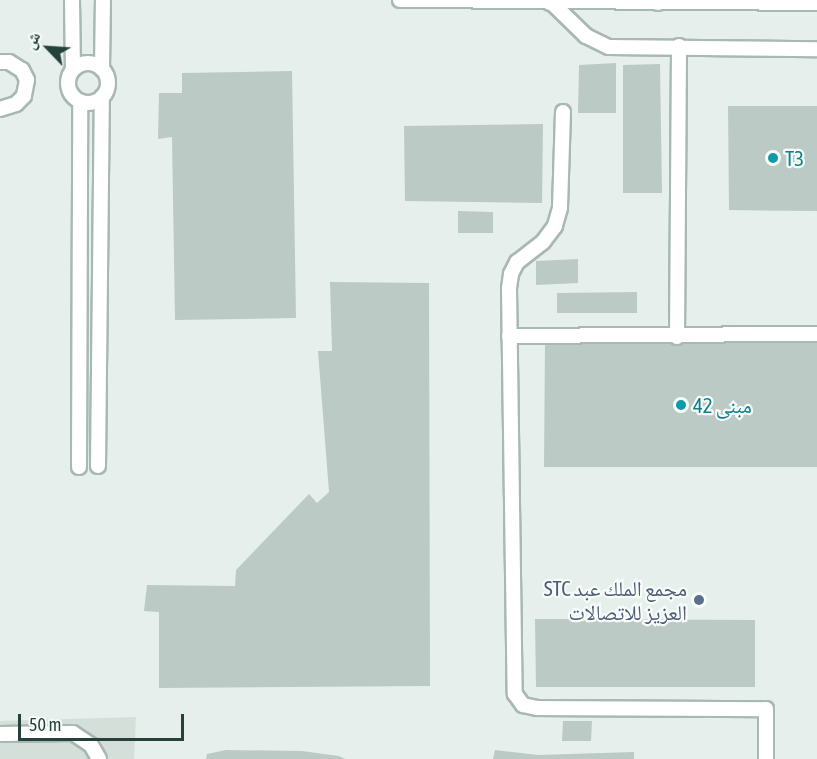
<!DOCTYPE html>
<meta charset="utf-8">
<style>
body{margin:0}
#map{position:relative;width:817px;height:759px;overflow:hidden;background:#e6efeb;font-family:"Asap Condensed","Noto Naskh Arabic",sans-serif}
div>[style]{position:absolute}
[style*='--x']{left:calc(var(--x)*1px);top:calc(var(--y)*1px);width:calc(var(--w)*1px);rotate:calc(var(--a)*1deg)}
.built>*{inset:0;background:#d4dfda}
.building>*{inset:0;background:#bbcac4}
.roads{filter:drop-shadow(2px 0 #a8b8b2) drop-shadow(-2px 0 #a8b8b2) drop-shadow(0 2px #a8b8b2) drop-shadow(0 -2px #a8b8b2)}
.service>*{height:14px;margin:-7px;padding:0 7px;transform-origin:7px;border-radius:7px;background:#fff}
.service>.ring{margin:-7px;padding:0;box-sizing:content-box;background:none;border:14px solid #fff;border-radius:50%}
.minor>*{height:18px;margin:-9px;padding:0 9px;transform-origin:9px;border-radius:9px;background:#fff}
.dots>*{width:16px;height:16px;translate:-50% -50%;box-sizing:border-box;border:3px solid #f7fbf9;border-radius:50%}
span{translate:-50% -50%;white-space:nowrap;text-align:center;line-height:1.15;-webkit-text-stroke:4.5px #f7fbf9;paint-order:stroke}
.culture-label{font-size:21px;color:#0d838f}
.left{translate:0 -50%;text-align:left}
.service-label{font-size:21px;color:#4e5e75}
.right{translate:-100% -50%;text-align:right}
.north{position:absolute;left:18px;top:18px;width:60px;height:60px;-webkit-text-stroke:4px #f7fbf9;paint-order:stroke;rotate:295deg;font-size:16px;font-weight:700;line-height:24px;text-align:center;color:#24423a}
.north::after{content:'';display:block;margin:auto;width:21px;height:27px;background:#24423a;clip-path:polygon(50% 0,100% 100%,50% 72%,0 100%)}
.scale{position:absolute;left:18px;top:714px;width:166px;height:27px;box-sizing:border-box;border:3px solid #24423a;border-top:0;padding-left:8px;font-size:18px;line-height:21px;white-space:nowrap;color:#24423a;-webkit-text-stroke:4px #f7fbf9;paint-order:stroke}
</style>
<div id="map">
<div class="built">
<div style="clip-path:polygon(136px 717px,134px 759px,0 759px,0 721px)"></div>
</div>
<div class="building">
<div style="clip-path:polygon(616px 63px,616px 113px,578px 113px,579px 65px)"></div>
<div style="clip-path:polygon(660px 64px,662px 193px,623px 193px,623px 65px)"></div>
<div style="clip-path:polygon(292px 71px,296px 318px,175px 320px,172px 137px,158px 139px,159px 93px,182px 93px,182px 73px)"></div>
<div style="clip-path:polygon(728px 106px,817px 106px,817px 211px,729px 210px)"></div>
<div style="clip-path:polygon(543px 124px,542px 203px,405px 201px,404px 126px)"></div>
<div style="clip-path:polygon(458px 211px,493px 212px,493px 233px,458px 233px)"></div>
<div style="clip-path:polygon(578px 259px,578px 283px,536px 285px,536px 261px)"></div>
<div style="clip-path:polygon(330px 282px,429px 283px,430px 686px,159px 688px,159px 612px,144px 611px,147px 585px,235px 586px,236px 570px,309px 494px,317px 503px,329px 492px,318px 351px,332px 351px)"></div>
<div style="clip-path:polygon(637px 292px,637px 313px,557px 313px,557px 293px)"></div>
<div style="clip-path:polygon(545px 343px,817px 343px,817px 467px,544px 467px)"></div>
<div style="clip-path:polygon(535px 619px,755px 620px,755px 687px,536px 687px)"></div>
<div style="clip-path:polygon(563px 721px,592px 721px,591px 741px,562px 741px)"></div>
<div style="clip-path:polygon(226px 750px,302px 751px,339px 756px,345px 759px,206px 759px,207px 754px)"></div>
<div style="clip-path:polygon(495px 750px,538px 755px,634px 752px,634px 759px,493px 759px)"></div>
</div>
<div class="roads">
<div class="service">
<div style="--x:72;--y:0;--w:69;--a:89.2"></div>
<div style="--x:400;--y:0;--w:417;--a:0.4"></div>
<div style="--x:550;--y:1;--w:50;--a:44.2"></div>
<div style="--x:586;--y:36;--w:25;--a:26"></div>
<div style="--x:609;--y:47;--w:208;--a:0.6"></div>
<div style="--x:0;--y:62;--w:9;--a:0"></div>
<div style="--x:9;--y:62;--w:15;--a:32"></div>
<div style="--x:22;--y:70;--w:11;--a:63"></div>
<div style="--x:27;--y:80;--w:16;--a:101"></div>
<div style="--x:24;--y:96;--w:11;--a:135"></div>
<div style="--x:16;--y:104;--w:17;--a:163"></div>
<div class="ring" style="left:68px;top:63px;width:26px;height:26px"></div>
<div style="--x:102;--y:69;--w:69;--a:-89.2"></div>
<div style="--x:563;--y:112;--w:96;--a:91.8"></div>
<div style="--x:560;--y:208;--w:19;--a:106"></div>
<div style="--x:555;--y:226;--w:20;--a:127"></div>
<div style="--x:543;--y:242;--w:33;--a:142"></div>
<div style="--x:517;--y:262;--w:13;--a:117"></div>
<div style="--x:511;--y:274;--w:14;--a:98"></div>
<div style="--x:509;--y:288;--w:406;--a:89.2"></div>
<div style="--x:515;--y:694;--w:14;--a:54"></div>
<div style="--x:523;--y:705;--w:14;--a:12"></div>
<div style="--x:537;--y:708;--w:229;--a:0.3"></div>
<div style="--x:766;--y:709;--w:50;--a:90"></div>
<div style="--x:509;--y:336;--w:308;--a:-0.4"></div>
<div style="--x:677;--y:337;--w:291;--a:-89.6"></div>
<div style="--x:98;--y:466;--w:369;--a:-89.4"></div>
<div style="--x:79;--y:467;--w:365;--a:-89.8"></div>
<div style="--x:0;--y:734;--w:73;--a:-0.8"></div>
<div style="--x:73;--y:733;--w:22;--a:34"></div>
<div style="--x:91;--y:745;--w:16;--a:60"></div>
</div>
<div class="minor">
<div style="--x:550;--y:0;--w:1;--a:90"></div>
<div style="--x:658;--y:1;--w:1;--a:-90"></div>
</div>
</div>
<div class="dots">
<div style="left:773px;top:158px;background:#0f9aa8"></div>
<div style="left:681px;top:405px;background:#0f9aa8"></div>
<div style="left:699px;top:600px;background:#5c6f8a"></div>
</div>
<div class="culture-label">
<span class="left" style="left:785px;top:158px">T3</span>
<span class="left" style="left:693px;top:405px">مبنى 42</span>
</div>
<div class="service-label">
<span class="right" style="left:687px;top:600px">STC مجمع الملك عبد<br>العزيز للاتصالات</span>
</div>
<div class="north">ش</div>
<div class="scale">50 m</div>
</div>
